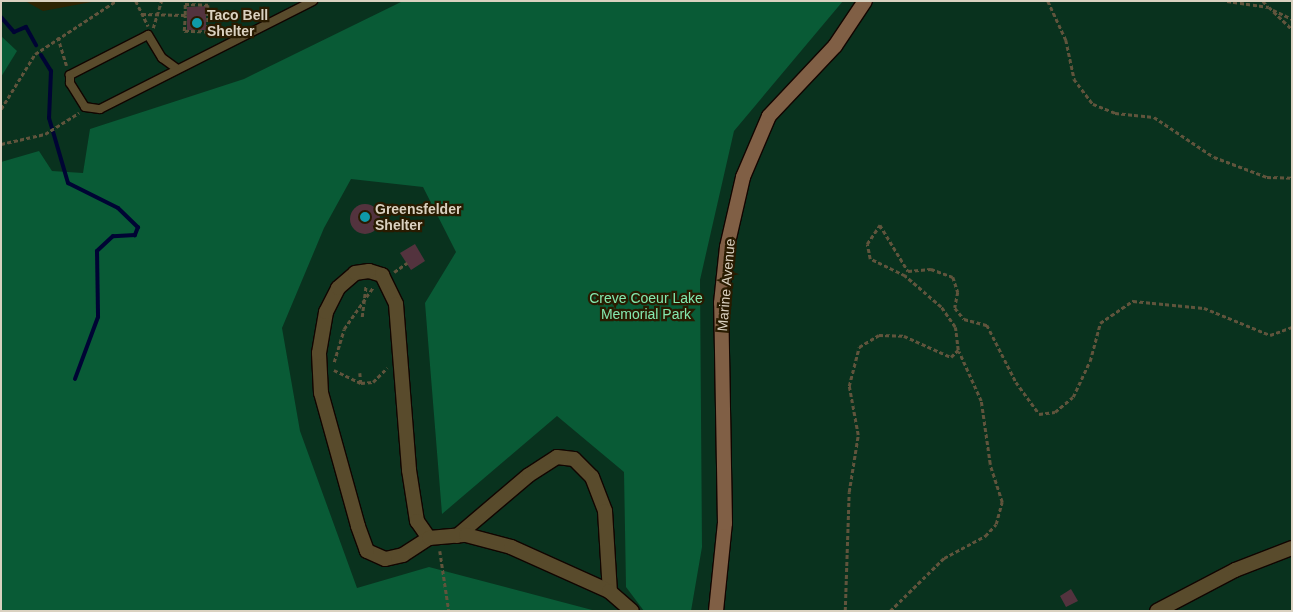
<!DOCTYPE html>
<style>
body{margin:0}
#map{position:relative;width:1293px;height:612px;overflow:hidden;background:#291b00;font-family:Arial,sans-serif}
div>[style]{position:absolute}
[style*='--x']{left:calc(var(--x)*1px);top:calc(var(--y)*1px);width:calc(var(--w)*1px);rotate:calc(var(--a)*1deg)}
.green>*{inset:0;background:#09321e}
.forest>*{inset:0;background:#095b36}
.sand>*{inset:0;background:#2d2403}
.stream>*{height:4px;margin:-2px;padding:0 2px;transform-origin:2px;border-radius:2px;background:#000434}
.building>*{inset:0;background:#53333e}
.round{border-radius:50%}
.path>*{height:2.5px;margin-top:-1.25px;transform-origin:0;background:repeating-linear-gradient(90deg,#60543c 0 4px,transparent 0 6.5px)}
.roads{filter:drop-shadow(1px 0 #110500) drop-shadow(-1px 0 #110500) drop-shadow(0 1px #110500) drop-shadow(0 -1px #110500)}
.service>*{height:8px;margin:-4px;padding:0 4px;transform-origin:4px;border-radius:4px;background:#594b2c}
.minor>*{height:14px;margin:-7px;padding:0 7px;transform-origin:7px;border-radius:7px;background:#594b2c}
.secondary>*{height:14px;margin:-7px;padding:0 7px;transform-origin:7px;border-radius:7px;background:#805f45}
.dots>*{width:14px;height:14px;translate:-50% -50%;box-sizing:border-box;border:2px solid #291b00;border-radius:50%}
span{translate:-50% -50%;white-space:nowrap;text-align:center;line-height:1.15;-webkit-text-stroke:4.5px #291b00;paint-order:stroke}
.poi-label{font-size:14px;color:#dad1c0;font-weight:700}
.left{translate:0 -50%;text-align:left}
.street-label{font-size:14px;color:#dad1c0}
.park-label{font-size:14px;color:#84e8ae}
.frame{position:absolute;inset:0;border:2px solid #dad1c0;pointer-events:none}
</style>
<div id="map">
<div class="green">
<div style="clip-path:polygon(1px 1px,1292px 1px,1292px 611px,132px 611px,1px 592px)"></div>
</div>
<div class="forest">
<div style="clip-path:polygon(403px 1px,843px 1px,734px 131px,700px 280px,702px 547px,691px 611px,644px 611px,626px 587px,624px 472px,557px 416px,442px 514px,425px 303px,456px 252px,423px 187px,351px 179px,324px 228px,282px 328px,300px 431px,357px 588px,429px 567px,596px 611px,1px 611px,1px 162px,39px 151px,52px 171px,83px 173px,90px 129px,244px 79px)"></div>
<div style="clip-path:polygon(1px 36px,17px 51px,1px 77px)"></div>
</div>
<div class="sand">
<div style="clip-path:polygon(25px 1px,97px 1px,43px 11px)"></div>
</div>
<div class="stream">
<div style="--x:1;--y:17;--w:20;--a:49"></div>
<div style="--x:14;--y:32;--w:13;--a:-23"></div>
<div style="--x:26;--y:27;--w:21;--a:61"></div>
<div style="--x:41;--y:55;--w:19;--a:58"></div>
<div style="--x:51;--y:71;--w:47;--a:92.4"></div>
<div style="--x:49;--y:118;--w:68;--a:73.7"></div>
<div style="--x:68;--y:183;--w:56;--a:26.6"></div>
<div style="--x:118;--y:208;--w:28;--a:44"></div>
<div style="--x:138;--y:227;--w:9;--a:111"></div>
<div style="--x:135;--y:235;--w:22;--a:177"></div>
<div style="--x:113;--y:236;--w:22;--a:137"></div>
<div style="--x:97;--y:251;--w:66;--a:89.1"></div>
<div style="--x:98;--y:317;--w:66;--a:110.4"></div>
</div>
<div class="building">
<div style="clip-path:polygon(206px 6px,206px 30px,187px 30px,187px 7px)"></div>
<div class="round" style="left:350px;top:204px;width:30px;height:30px"></div>
<div style="clip-path:polygon(415px 244px,425px 261px,411px 270px,400px 253px)"></div>
<div style="clip-path:polygon(1071px 589px,1078px 601px,1066px 607px,1060px 596px)"></div>
</div>
<div class="path">
<div style="--x:136;--y:1;--w:28;--a:64"></div>
<div style="--x:1048;--y:1;--w:43;--a:65.2"></div>
<div style="--x:1066;--y:40;--w:40;--a:78"></div>
<div style="--x:1074;--y:79;--w:31;--a:53"></div>
<div style="--x:1093;--y:104;--w:24;--a:22"></div>
<div style="--x:1115;--y:113;--w:39;--a:6"></div>
<div style="--x:1154;--y:117;--w:72;--a:33.7"></div>
<div style="--x:1214;--y:157;--w:57;--a:20.7"></div>
<div style="--x:1267;--y:177;--w:25;--a:2"></div>
<div style="--x:1227;--y:1;--w:42;--a:8.1"></div>
<div style="--x:1269;--y:7;--w:32;--a:44"></div>
<div style="--x:1263;--y:1;--w:8;--a:50"></div>
<div style="--x:1273;--y:10;--w:21;--a:25"></div>
<div style="--x:142;--y:14;--w:43;--a:1.3"></div>
<div style="--x:185;--y:15;--w:11;--a:-90"></div>
<div style="--x:185;--y:4;--w:23;--a:2"></div>
<div style="--x:208;--y:5;--w:27;--a:90"></div>
<div style="--x:208;--y:32;--w:24;--a:-178"></div>
<div style="--x:184;--y:31;--w:16;--a:-86"></div>
<div style="--x:153;--y:28;--w:28;--a:-73"></div>
<div style="--x:58;--y:37;--w:30;--a:73"></div>
<div style="--x:1;--y:109;--w:65;--a:-58.3"></div>
<div style="--x:35;--y:54;--w:97;--a:-33.2"></div>
<div style="--x:1;--y:144;--w:45;--a:-12.8"></div>
<div style="--x:45;--y:134;--w:40;--a:-32"></div>
<div style="--x:394;--y:272;--w:16;--a:-35"></div>
<div style="--x:362;--y:317;--w:32;--a:-83"></div>
<div style="--x:334;--y:362;--w:34;--a:-73"></div>
<div style="--x:344;--y:329;--w:52;--a:-55.1"></div>
<div style="--x:334;--y:370;--w:30;--a:26"></div>
<div style="--x:361;--y:383;--w:12;--a:-5"></div>
<div style="--x:373;--y:382;--w:20;--a:-45"></div>
<div style="--x:360;--y:373;--w:10;--a:84"></div>
<div style="--x:440;--y:551;--w:61;--a:81.5"></div>
<div style="--x:845;--y:611;--w:119;--a:-88.1"></div>
<div style="--x:849;--y:492;--w:58;--a:-81"></div>
<div style="--x:858;--y:435;--w:50;--a:-100.4"></div>
<div style="--x:849;--y:386;--w:40;--a:-75.6"></div>
<div style="--x:859;--y:347;--w:23;--a:-31"></div>
<div style="--x:879;--y:335;--w:25;--a:2"></div>
<div style="--x:904;--y:336;--w:51;--a:24.1"></div>
<div style="--x:951;--y:357;--w:10;--a:-45"></div>
<div style="--x:958;--y:350;--w:23;--a:-97"></div>
<div style="--x:955;--y:327;--w:24;--a:-125"></div>
<div style="--x:941;--y:307;--w:48;--a:-139.3"></div>
<div style="--x:905;--y:276;--w:39;--a:-154"></div>
<div style="--x:870;--y:259;--w:15;--a:-101"></div>
<div style="--x:867;--y:244;--w:23;--a:-56"></div>
<div style="--x:880;--y:225;--w:54;--a:58.7"></div>
<div style="--x:908;--y:271;--w:23;--a:-5"></div>
<div style="--x:931;--y:269;--w:23;--a:20"></div>
<div style="--x:953;--y:277;--w:16;--a:72"></div>
<div style="--x:958;--y:292;--w:16;--a:101"></div>
<div style="--x:955;--y:308;--w:14;--a:51"></div>
<div style="--x:964;--y:319;--w:24;--a:15"></div>
<div style="--x:987;--y:325;--w:64;--a:63"></div>
<div style="--x:1016;--y:382;--w:39;--a:54"></div>
<div style="--x:1039;--y:414;--w:16;--a:-7"></div>
<div style="--x:1055;--y:412;--w:23;--a:-40"></div>
<div style="--x:1073;--y:397;--w:40;--a:-65"></div>
<div style="--x:1090;--y:361;--w:39;--a:-75"></div>
<div style="--x:1100;--y:323;--w:40;--a:-34"></div>
<div style="--x:1133;--y:301;--w:71;--a:5.6"></div>
<div style="--x:1204;--y:308;--w:71;--a:22.2"></div>
<div style="--x:1270;--y:335;--w:23;--a:-20"></div>
<div style="--x:890;--y:611;--w:76;--a:-44.5"></div>
<div style="--x:944;--y:558;--w:47;--a:-28.2"></div>
<div style="--x:985;--y:536;--w:16;--a:-47"></div>
<div style="--x:996;--y:524;--w:23;--a:-75"></div>
<div style="--x:1002;--y:502;--w:40;--a:-108"></div>
<div style="--x:990;--y:464;--w:64;--a:-98.1"></div>
<div style="--x:981;--y:401;--w:54;--a:-114.2"></div>
</div>
<div class="roads">
<div class="service">
<div style="--x:176;--y:68;--w:17;--a:-144"></div>
<div style="--x:162;--y:58;--w:27;--a:-121"></div>
<div style="--x:148;--y:35;--w:88;--a:152.9"></div>
<div style="--x:70;--y:75;--w:8;--a:90"></div>
<div style="--x:70;--y:83;--w:28;--a:58"></div>
<div style="--x:85;--y:107;--w:15;--a:8"></div>
<div style="--x:100;--y:109;--w:239;--a:-26.9"></div>
</div>
<div class="minor">
<div style="--x:369;--y:271;--w:14;--a:17"></div>
<div style="--x:382;--y:275;--w:32;--a:64"></div>
<div style="--x:396;--y:304;--w:167;--a:85.5"></div>
<div style="--x:409;--y:470;--w:52;--a:81.1"></div>
<div style="--x:417;--y:521;--w:21;--a:55"></div>
<div style="--x:429;--y:538;--w:31;--a:147"></div>
<div style="--x:403;--y:555;--w:18;--a:167"></div>
<div style="--x:385;--y:559;--w:20;--a:-156"></div>
<div style="--x:367;--y:551;--w:27;--a:-110"></div>
<div style="--x:358;--y:526;--w:138;--a:-105.5"></div>
<div style="--x:321;--y:393;--w:40;--a:-92.9"></div>
<div style="--x:319;--y:353;--w:42;--a:-80.3"></div>
<div style="--x:326;--y:312;--w:27;--a:-63"></div>
<div style="--x:338;--y:288;--w:23;--a:-41"></div>
<div style="--x:355;--y:273;--w:14;--a:-8"></div>
<div style="--x:457;--y:536;--w:94;--a:-40.3"></div>
<div style="--x:529;--y:475;--w:33;--a:-33"></div>
<div style="--x:557;--y:457;--w:17;--a:7"></div>
<div style="--x:574;--y:459;--w:25;--a:45"></div>
<div style="--x:592;--y:477;--w:36;--a:69"></div>
<div style="--x:605;--y:511;--w:81;--a:86.5"></div>
<div style="--x:429;--y:538;--w:37;--a:-5"></div>
<div style="--x:466;--y:535;--w:47;--a:14.9"></div>
<div style="--x:511;--y:547;--w:107;--a:24.2"></div>
<div style="--x:609;--y:591;--w:30;--a:41"></div>
<div style="--x:1157;--y:611;--w:88;--a:-27.7"></div>
<div style="--x:1235;--y:570;--w:61;--a:-21.1"></div>
</div>
<div class="secondary">
<div style="--x:716;--y:611;--w:88;--a:-84.2"></div>
<div style="--x:725;--y:523;--w:220;--a:-91"></div>
<div style="--x:721;--y:303;--w:56;--a:-83.9"></div>
<div style="--x:727;--y:247;--w:72;--a:-77.1"></div>
<div style="--x:743;--y:177;--w:66;--a:-66.9"></div>
<div style="--x:769;--y:116;--w:96;--a:-46.7"></div>
<div style="--x:835;--y:46;--w:54;--a:-56.3"></div>
</div>
</div>
<div class="dots">
<div style="left:197px;top:23px;background:#0f9aa8"></div>
<div style="left:365px;top:217px;background:#0f9aa8"></div>
</div>
<div class="poi-label">
<span class="left" style="left:207px;top:23px">Taco Bell<br>Shelter</span>
<span class="left" style="left:375px;top:217px">Greensfelder<br>Shelter</span>
</div>
<div class="street-label">
<span style="left:726px;top:285px;rotate:-85deg">Marine Avenue</span>
</div>
<div class="park-label">
<span style="left:646px;top:306px">Creve Coeur Lake<br>Memorial Park</span>
</div>
<div class="frame"></div>
</div>
